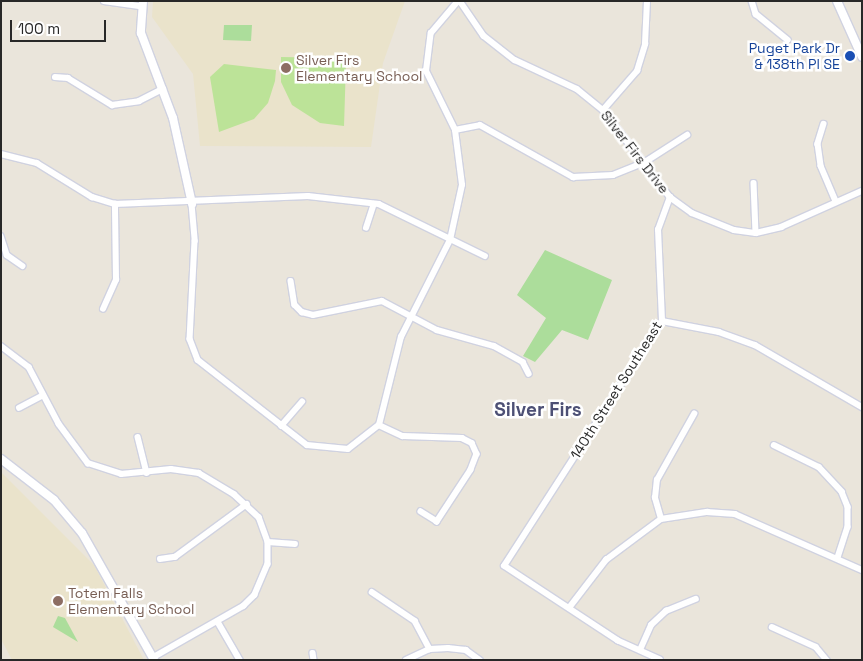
<!DOCTYPE html>
<style>
body{margin:0}
#map{position:relative;width:863px;height:661px;overflow:hidden;background:#eae5db;font-family:"Space Grotesk",sans-serif}
div>[style]{position:absolute}
[style*='--x']{left:calc(var(--x)*1px);top:calc(var(--y)*1px);width:calc(var(--w)*1px);rotate:calc(var(--a)*1deg)}
.education>*{inset:0;background:#eae3cb}
.green>*{inset:0;background:#acdd9b}
.pitch>*{inset:0;background:#bce398}
.roads{filter:drop-shadow(1px 0 #d0d2e0) drop-shadow(-1px 0 #d0d2e0) drop-shadow(0 1px #d0d2e0) drop-shadow(0 -1px #d0d2e0)}
.street>*{height:5.5px;margin:-2.75px;padding:0 2.75px;transform-origin:2.75px;border-radius:2.75px;background:#fff}
.secondary>*{height:8px;margin:-4px;padding:0 4px;transform-origin:4px;border-radius:4px;background:#fff}
.dots>*{width:14px;height:14px;translate:-50% -50%;box-sizing:border-box;border:2px solid #fff;border-radius:50%}
span{translate:-50% -50%;white-space:nowrap;text-align:center;line-height:1.15;-webkit-text-stroke:5px #fff;paint-order:stroke}
.transit-label{font-size:14px;color:#164399}
.right{translate:-100% -50%;text-align:right}
.education-label{font-size:14px;color:#785e54}
.left{translate:0 -50%;text-align:left}
.street-label{font-size:14px;color:#282828}
.district-label{font-size:19px;color:#4d5075;font-weight:700}
.frame{position:absolute;inset:0;border:2px solid #282828;pointer-events:none}
.scale{position:absolute;left:10px;top:20px;width:96px;height:22px;box-sizing:border-box;border:2px solid #282828;border-top:0;padding-left:6px;font-size:15px;line-height:18px;white-space:nowrap;color:#282828;-webkit-text-stroke:4px #fff;paint-order:stroke}
</style>
<div id="map">
<div class="education">
<div style="clip-path:polygon(153px 1px,405px 1px,383px 63px,371px 147px,200px 146px,193px 74px,152px 17px)"></div>
<div style="clip-path:polygon(1px 472px,94px 565px,144px 660px,12px 660px,1px 639px)"></div>
</div>
<div class="green">
<div style="clip-path:polygon(252px 25px,251px 41px,223px 40px,224px 25px)"></div>
<div style="clip-path:polygon(545px 250px,612px 280px,588px 340px,562px 330px,535px 362px,523px 356px,546px 318px,517px 295px)"></div>
<div style="clip-path:polygon(58px 616px,65px 618px,78px 642px,53px 627px)"></div>
</div>
<div class="pitch">
<div style="clip-path:polygon(281px 57px,340px 58px,346px 63px,344px 126px,320px 123px,292px 105px,281px 82px)"></div>
<div style="clip-path:polygon(224px 64px,276px 70px,275px 81px,268px 103px,254px 119px,219px 132px,210px 77px)"></div>
</div>
<div class="roads">
<div class="street">
<div style="--x:104;--y:1;--w:37;--a:8"></div>
<div style="--x:460;--y:1;--w:42;--a:55.6"></div>
<div style="--x:484;--y:36;--w:39;--a:38"></div>
<div style="--x:515;--y:60;--w:68;--a:25.1"></div>
<div style="--x:577;--y:89;--w:33;--a:39"></div>
<div style="--x:603;--y:110;--w:110;--a:52.4"></div>
<div style="--x:670;--y:197;--w:27;--a:36"></div>
<div style="--x:692;--y:213;--w:45;--a:22"></div>
<div style="--x:734;--y:230;--w:22;--a:8"></div>
<div style="--x:756;--y:233;--w:26;--a:-13"></div>
<div style="--x:781;--y:227;--w:89;--a:-24"></div>
<div style="--x:752;--y:1;--w:14;--a:73"></div>
<div style="--x:756;--y:14;--w:41;--a:39.1"></div>
<div style="--x:55;--y:77;--w:13;--a:4"></div>
<div style="--x:68;--y:78;--w:52;--a:31.5"></div>
<div style="--x:112;--y:105;--w:27;--a:-8"></div>
<div style="--x:139;--y:101;--w:27;--a:-27"></div>
<div style="--x:603;--y:110;--w:52;--a:-48.9"></div>
<div style="--x:637;--y:71;--w:28;--a:-73"></div>
<div style="--x:645;--y:44;--w:43;--a:-87.3"></div>
<div style="--x:824;--y:124;--w:21;--a:107"></div>
<div style="--x:818;--y:144;--w:22;--a:82"></div>
<div style="--x:821;--y:166;--w:38;--a:67"></div>
<div style="--x:455;--y:130;--w:25;--a:-11"></div>
<div style="--x:480;--y:125;--w:107;--a:29.2"></div>
<div style="--x:573;--y:177;--w:40;--a:-2.9"></div>
<div style="--x:613;--y:175;--w:35;--a:-22"></div>
<div style="--x:645;--y:162;--w:50;--a:-32.7"></div>
<div style="--x:1;--y:154;--w:37;--a:14"></div>
<div style="--x:37;--y:163;--w:65;--a:31.7"></div>
<div style="--x:92;--y:197;--w:24;--a:17"></div>
<div style="--x:115;--y:204;--w:193;--a:-2.4"></div>
<div style="--x:308;--y:196;--w:71;--a:6.4"></div>
<div style="--x:379;--y:204;--w:118;--a:26.1"></div>
<div style="--x:754;--y:183;--w:50;--a:87.7"></div>
<div style="--x:192;--y:204;--w:37;--a:85"></div>
<div style="--x:195;--y:241;--w:98;--a:92.9"></div>
<div style="--x:190;--y:339;--w:22;--a:69"></div>
<div style="--x:198;--y:360;--w:138;--a:37.9"></div>
<div style="--x:307;--y:445;--w:41;--a:5.6"></div>
<div style="--x:348;--y:449;--w:39;--a:-38"></div>
<div style="--x:366;--y:228;--w:25;--a:-72"></div>
<div style="--x:1;--y:236;--w:20;--a:72"></div>
<div style="--x:7;--y:255;--w:19;--a:35"></div>
<div style="--x:291;--y:281;--w:24;--a:81"></div>
<div style="--x:295;--y:305;--w:10;--a:45"></div>
<div style="--x:302;--y:312;--w:11;--a:15"></div>
<div style="--x:313;--y:315;--w:70;--a:-11.5"></div>
<div style="--x:382;--y:301;--w:62;--a:27.8"></div>
<div style="--x:437;--y:330;--w:59;--a:15.7"></div>
<div style="--x:494;--y:346;--w:33;--a:29"></div>
<div style="--x:523;--y:362;--w:13;--a:63"></div>
<div style="--x:103;--y:309;--w:32;--a:-66"></div>
<div style="--x:116;--y:280;--w:76;--a:-90.8"></div>
<div style="--x:662;--y:321;--w:58;--a:10.9"></div>
<div style="--x:719;--y:332;--w:38;--a:20"></div>
<div style="--x:755;--y:345;--w:124;--a:30.1"></div>
<div style="--x:1;--y:346;--w:35;--a:37"></div>
<div style="--x:29;--y:367;--w:64;--a:62.2"></div>
<div style="--x:59;--y:424;--w:49;--a:53.4"></div>
<div style="--x:88;--y:463;--w:35;--a:18"></div>
<div style="--x:121;--y:474;--w:50;--a:-5.7"></div>
<div style="--x:171;--y:469;--w:28;--a:8"></div>
<div style="--x:199;--y:473;--w:41;--a:31"></div>
<div style="--x:234;--y:494;--w:34;--a:43"></div>
<div style="--x:259;--y:517;--w:27;--a:70"></div>
<div style="--x:268;--y:542;--w:22;--a:90"></div>
<div style="--x:268;--y:564;--w:34;--a:113"></div>
<div style="--x:255;--y:595;--w:16;--a:135"></div>
<div style="--x:244;--y:606;--w:105;--a:150.3"></div>
<div style="--x:19;--y:408;--w:27;--a:-28"></div>
<div style="--x:379;--y:425;--w:91;--a:-76"></div>
<div style="--x:401;--y:337;--w:109;--a:-63.2"></div>
<div style="--x:450;--y:240;--w:56;--a:-77.7"></div>
<div style="--x:462;--y:185;--w:55;--a:-97.3"></div>
<div style="--x:455;--y:130;--w:66;--a:-116.2"></div>
<div style="--x:426;--y:71;--w:38;--a:-83"></div>
<div style="--x:431;--y:33;--w:42;--a:-49.8"></div>
<div style="--x:379;--y:425;--w:26;--a:25"></div>
<div style="--x:403;--y:436;--w:59;--a:1.9"></div>
<div style="--x:462;--y:438;--w:11;--a:27"></div>
<div style="--x:472;--y:443;--w:12;--a:66"></div>
<div style="--x:477;--y:454;--w:17;--a:111"></div>
<div style="--x:471;--y:470;--w:62;--a:123.2"></div>
<div style="--x:437;--y:522;--w:19;--a:-148"></div>
<div style="--x:281;--y:426;--w:32;--a:-49"></div>
<div style="--x:138;--y:437;--w:37;--a:76"></div>
<div style="--x:774;--y:445;--w:50;--a:26.1"></div>
<div style="--x:819;--y:467;--w:34;--a:47"></div>
<div style="--x:842;--y:492;--w:16;--a:68"></div>
<div style="--x:848;--y:507;--w:20;--a:90"></div>
<div style="--x:848;--y:527;--w:33;--a:108"></div>
<div style="--x:661;--y:519;--w:47;--a:-8.7"></div>
<div style="--x:707;--y:512;--w:28;--a:4"></div>
<div style="--x:735;--y:514;--w:139;--a:23.8"></div>
<div style="--x:268;--y:542;--w:27;--a:4"></div>
<div style="--x:160;--y:559;--w:15;--a:-8"></div>
<div style="--x:175;--y:557;--w:89;--a:-36.4"></div>
<div style="--x:372;--y:592;--w:52;--a:34"></div>
<div style="--x:415;--y:621;--w:32;--a:62"></div>
<div style="--x:569;--y:608;--w:61;--a:-52.4"></div>
<div style="--x:606;--y:560;--w:69;--a:-36.7"></div>
<div style="--x:661;--y:519;--w:22;--a:-106"></div>
<div style="--x:655;--y:498;--w:18;--a:-84"></div>
<div style="--x:657;--y:480;--w:76;--a:-60.7"></div>
<div style="--x:218;--y:622;--w:44;--a:59.9"></div>
<div style="--x:772;--y:627;--w:48;--a:24.4"></div>
<div style="--x:816;--y:647;--w:17;--a:50"></div>
<div style="--x:640;--y:650;--w:27;--a:-66"></div>
<div style="--x:651;--y:625;--w:21;--a:-43"></div>
<div style="--x:666;--y:611;--w:32;--a:-22"></div>
<div style="--x:313;--y:653;--w:7;--a:82"></div>
<div style="--x:406;--y:660;--w:26;--a:-25"></div>
<div style="--x:430;--y:649;--w:18;--a:-3"></div>
<div style="--x:448;--y:648;--w:18;--a:6"></div>
<div style="--x:466;--y:650;--w:17;--a:36"></div>
<div style="--x:660;--y:660;--w:46;--a:-155.7"></div>
<div style="--x:618;--y:641;--w:136;--a:-146.7"></div>
<div style="--x:504;--y:566;--w:292;--a:-57.2"></div>
<div style="--x:662;--y:321;--w:91;--a:-92.5"></div>
<div style="--x:658;--y:230;--w:35;--a:-70"></div>
</div>
<div class="secondary">
<div style="--x:143;--y:1;--w:32;--a:94"></div>
<div style="--x:141;--y:33;--w:91;--a:69.4"></div>
<div style="--x:173;--y:118;--w:88;--a:77.5"></div>
<div style="--x:837;--y:1;--w:61;--a:65.9"></div>
<div style="--x:1;--y:459;--w:67;--a:37.7"></div>
<div style="--x:54;--y:500;--w:43;--a:49.7"></div>
<div style="--x:82;--y:533;--w:146;--a:60.4"></div>
</div>
</div>
<div class="dots">
<div style="left:850px;top:56px;background:#1a4fb4"></div>
<div style="left:286px;top:68px;background:#8d6e63"></div>
<div style="left:58px;top:601px;background:#8d6e63"></div>
</div>
<div class="transit-label">
<span class="right" style="left:840px;top:56px">Puget Park Dr<br>&amp; 138th Pl SE</span>
</div>
<div class="education-label">
<span class="left" style="left:296px;top:68px">Silver Firs<br>Elementary School</span>
<span class="left" style="left:68px;top:601px">Totem Falls<br>Elementary School</span>
</div>
<div class="street-label">
<span style="left:635px;top:152px;rotate:52deg">Silver Firs Drive</span>
<span style="left:616px;top:390px;rotate:-58deg">140th Street Southeast</span>
</div>
<div class="district-label">
<span style="left:538px;top:410px">Silver Firs</span>
</div>
<div class="frame"></div>
<div class="scale">100 m</div>
</div>
